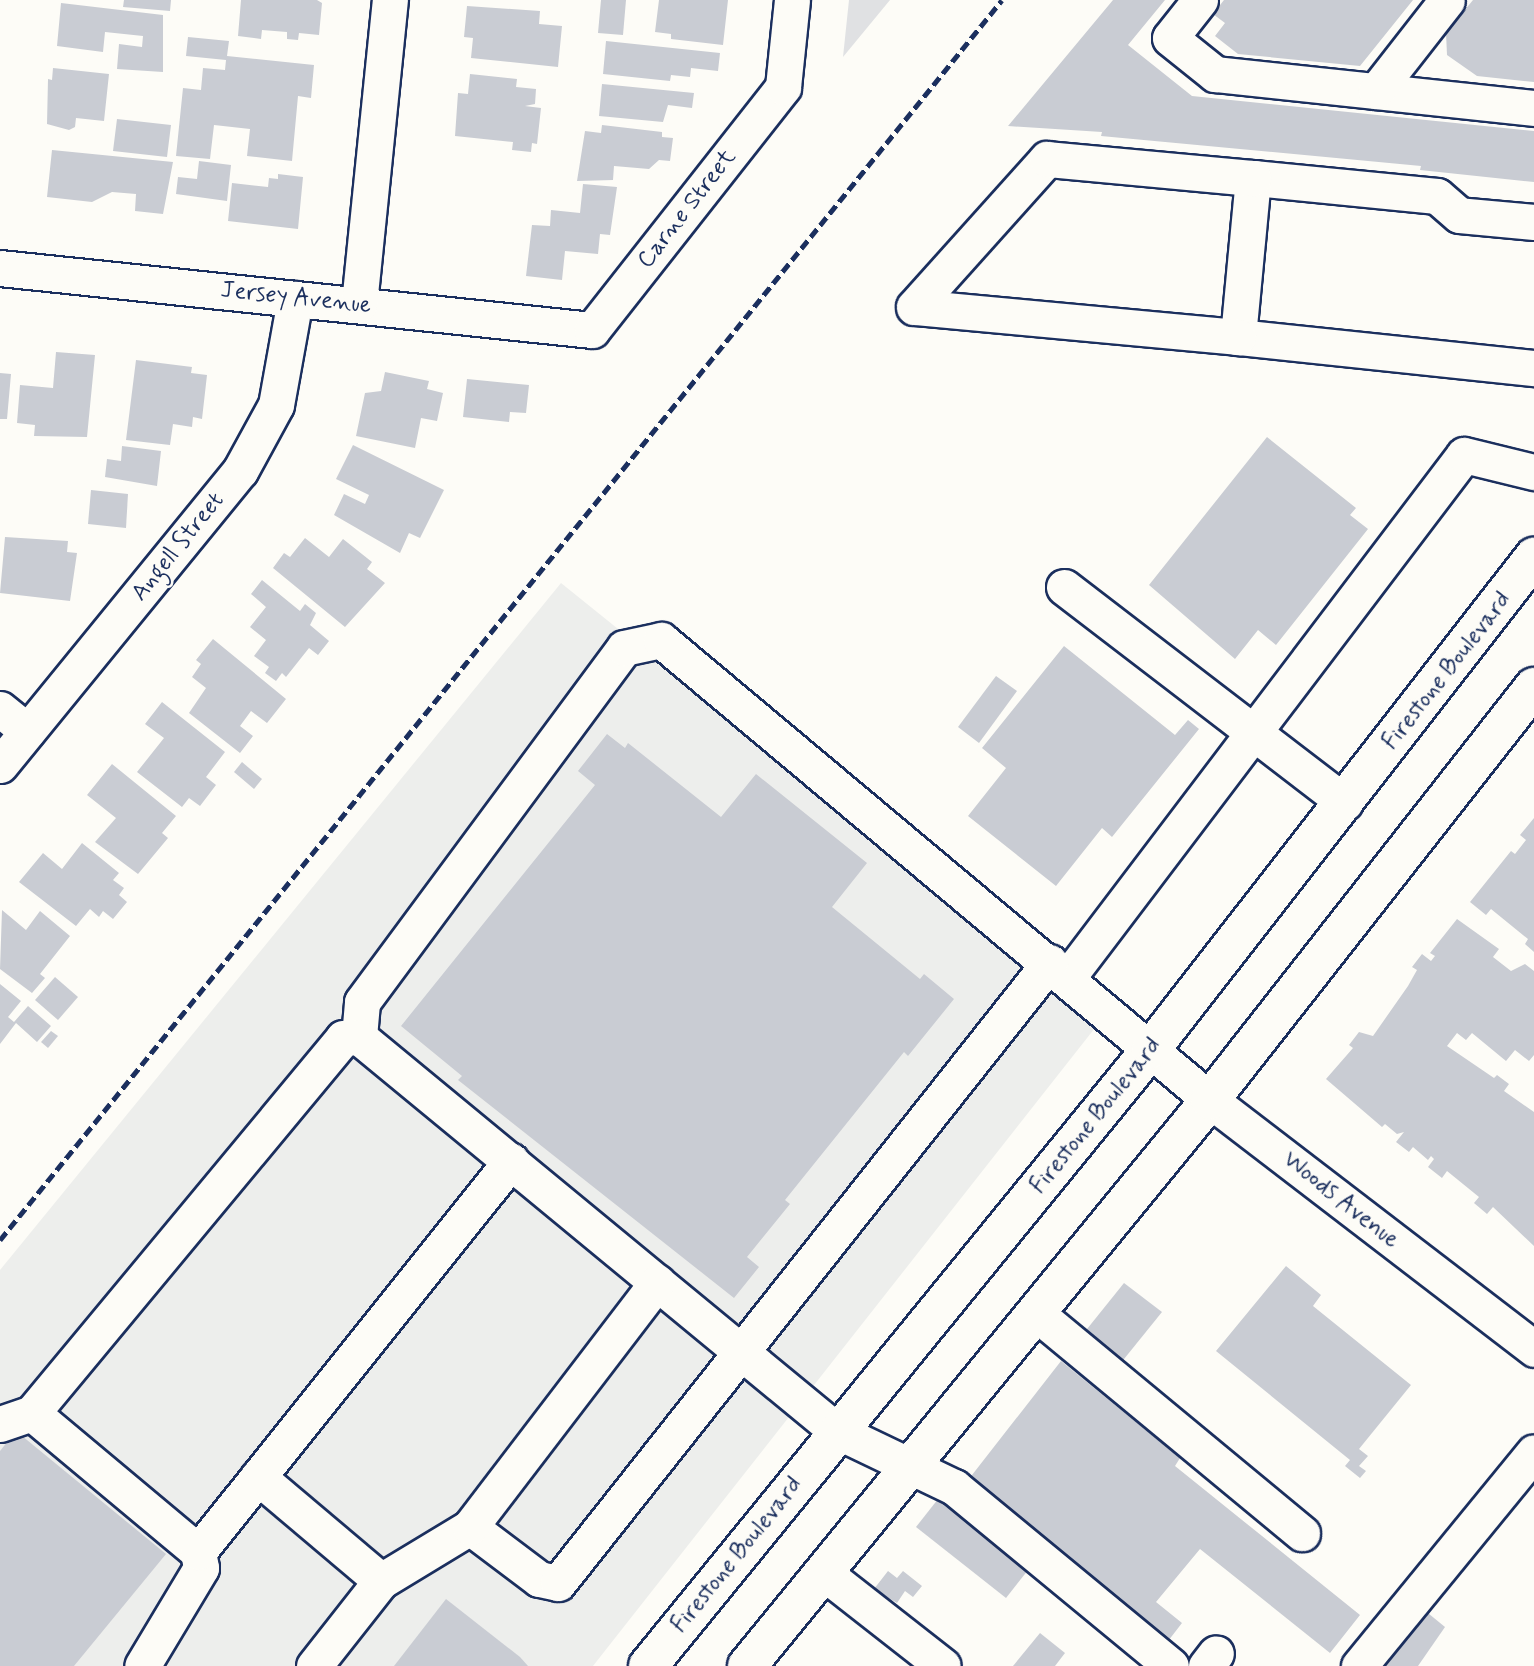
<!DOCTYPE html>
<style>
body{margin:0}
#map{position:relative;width:1534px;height:1666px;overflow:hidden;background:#fdfcf7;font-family:Mynerve,sans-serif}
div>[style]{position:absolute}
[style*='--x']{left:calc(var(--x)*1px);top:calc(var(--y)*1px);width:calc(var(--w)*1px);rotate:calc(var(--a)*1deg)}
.built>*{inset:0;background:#edeeec}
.green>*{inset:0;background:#e0e1e3}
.building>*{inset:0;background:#c9ccd3}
.roads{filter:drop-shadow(2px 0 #1b2f5e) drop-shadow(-2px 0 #1b2f5e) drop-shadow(0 2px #1b2f5e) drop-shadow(0 -2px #1b2f5e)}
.minor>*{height:35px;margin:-17.5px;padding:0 17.5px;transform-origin:17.5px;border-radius:17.5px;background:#fdfcf7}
.major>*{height:38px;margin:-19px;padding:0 19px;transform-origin:19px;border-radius:19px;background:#fdfcf7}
.rail>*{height:5px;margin-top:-2.5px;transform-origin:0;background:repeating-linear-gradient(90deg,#1b2f5e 0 10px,transparent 0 15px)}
span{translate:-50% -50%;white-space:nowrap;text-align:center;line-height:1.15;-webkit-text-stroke:5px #fdfcf7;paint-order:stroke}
.street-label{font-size:24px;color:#1b2f5e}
</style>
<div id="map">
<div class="built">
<div style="clip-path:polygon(561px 583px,1102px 1019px,593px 1666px,0 1666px,0 1270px)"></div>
</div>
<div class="green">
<div style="clip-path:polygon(849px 0,890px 0,843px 57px)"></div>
</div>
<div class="building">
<div style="clip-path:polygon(124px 0,171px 0,170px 11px,123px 7px)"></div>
<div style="clip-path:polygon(241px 0,317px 0,322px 3px,319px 35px,299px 33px,298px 40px,287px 39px,287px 32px,262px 30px,261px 39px,238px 36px)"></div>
<div style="clip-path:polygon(601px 0,626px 0,623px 35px,598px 33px)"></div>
<div style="clip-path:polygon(659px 0,728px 0,723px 45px,671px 39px,671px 34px,655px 32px)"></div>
<div style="clip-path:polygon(1113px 0,1165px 0,1128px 45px,1192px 96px,1534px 131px,1534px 182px,1420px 170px,1421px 166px,1101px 136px,1102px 132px,1008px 126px)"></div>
<div style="clip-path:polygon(1224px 0,1413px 0,1360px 66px,1238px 54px,1215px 36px,1225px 23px,1213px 14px)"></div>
<div style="clip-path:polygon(1473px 0,1534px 0,1534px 82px,1477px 76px,1447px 55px,1446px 33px)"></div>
<div style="clip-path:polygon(61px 3px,163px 15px,163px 72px,117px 69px,119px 44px,142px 47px,143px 36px,105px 32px,103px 52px,57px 46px)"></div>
<div style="clip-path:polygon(467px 6px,540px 11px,539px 24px,562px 26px,558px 67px,471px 58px,473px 38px,464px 37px)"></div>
<div style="clip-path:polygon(188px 37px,229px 41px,227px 56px,314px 65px,311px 98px,298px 96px,292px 161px,247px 156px,250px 129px,214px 125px,210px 159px,176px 156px,183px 88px,201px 90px,203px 68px,225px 70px,226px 60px,186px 56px)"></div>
<div style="clip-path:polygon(606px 41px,720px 53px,718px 71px,691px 68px,690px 77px,671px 75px,670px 81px,603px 74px)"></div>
<div style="clip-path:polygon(53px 68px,109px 74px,104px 121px,76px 118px,75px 127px,69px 130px,47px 124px,48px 79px,52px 80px)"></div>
<div style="clip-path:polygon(470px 74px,517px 79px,516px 87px,536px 89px,535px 104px,525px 106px,541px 108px,537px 144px,532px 143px,531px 152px,512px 150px,513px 142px,455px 136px,458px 93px,468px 94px)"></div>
<div style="clip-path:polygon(602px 84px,694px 93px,692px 108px,668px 105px,663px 122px,599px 116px)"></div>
<div style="clip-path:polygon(117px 119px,171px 125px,167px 157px,113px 151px)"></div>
<div style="clip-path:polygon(602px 125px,662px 132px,662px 137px,673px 138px,670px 161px,659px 160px,649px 169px,614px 166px,613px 180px,577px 181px,585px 131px,601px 133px)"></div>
<div style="clip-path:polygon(52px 150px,173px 162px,163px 214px,135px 211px,136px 194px,112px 192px,92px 202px,47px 197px)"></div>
<div style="clip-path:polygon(199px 161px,231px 165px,227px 201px,176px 194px,178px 177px,197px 179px)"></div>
<div style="clip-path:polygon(278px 174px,303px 177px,298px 229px,228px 221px,232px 183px,268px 187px,269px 178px,278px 179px)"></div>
<div style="clip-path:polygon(583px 184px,617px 187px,610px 235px,600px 234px,598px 254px,565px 251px,562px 280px,526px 276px,532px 225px,550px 226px,551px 210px,580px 213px)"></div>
<div style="clip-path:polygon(56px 352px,95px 355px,87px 437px,34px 436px,35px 425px,17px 423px,20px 385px,53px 388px)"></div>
<div style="clip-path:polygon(136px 360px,192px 367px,191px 373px,207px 375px,202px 419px,193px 417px,192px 427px,173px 424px,170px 445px,126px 440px)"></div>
<div style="clip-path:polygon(385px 372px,429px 381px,427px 389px,443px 393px,437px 421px,421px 418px,415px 448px,356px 436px,365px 393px,381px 391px)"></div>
<div style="clip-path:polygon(0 373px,11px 374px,7px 419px,0 419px)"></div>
<div style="clip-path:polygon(467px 379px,529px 385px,526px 413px,510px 412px,509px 422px,463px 417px)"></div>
<div style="clip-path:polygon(1267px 437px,1356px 508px,1350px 515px,1368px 529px,1276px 645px,1258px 630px,1235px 659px,1149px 585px)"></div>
<div style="clip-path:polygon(353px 445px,444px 490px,420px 538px,409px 533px,400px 553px,334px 515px,344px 494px,365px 504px,369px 495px,336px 479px)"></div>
<div style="clip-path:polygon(122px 446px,161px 451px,157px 486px,105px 477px,107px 459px,121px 461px)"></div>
<div style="clip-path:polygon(91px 490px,128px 494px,126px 528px,88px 524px)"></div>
<div style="clip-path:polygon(5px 537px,68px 541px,67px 552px,77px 553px,70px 601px,0 593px)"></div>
<div style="clip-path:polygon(305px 538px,329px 557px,343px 539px,372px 562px,367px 569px,385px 583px,345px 627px,273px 568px,284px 553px,290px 557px)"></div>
<div style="clip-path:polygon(262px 580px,300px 611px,305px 604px,316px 613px,310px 625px,329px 641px,318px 655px,309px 648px,286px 677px,282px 673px,276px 681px,265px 673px,269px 667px,254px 656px,266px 640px,250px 627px,266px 607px,251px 594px)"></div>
<div style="clip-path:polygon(213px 639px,286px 699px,267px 723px,251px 711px,240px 726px,253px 736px,240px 753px,189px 713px,206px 688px,192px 677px,201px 664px,196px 660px)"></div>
<div style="clip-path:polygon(1064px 646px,1175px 735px,1188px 720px,1199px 729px,1112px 837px,1102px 828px,1056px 886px,968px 816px,1006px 768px,982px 748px)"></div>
<div style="clip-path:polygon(996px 676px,1017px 691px,979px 743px,958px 727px)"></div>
<div style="clip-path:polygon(162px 702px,225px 752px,206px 777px,216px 785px,200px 806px,189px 798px,182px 807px,137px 772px,164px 738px,145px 724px)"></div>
<div style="clip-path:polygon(607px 734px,625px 748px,628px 743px,721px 817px,756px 774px,867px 863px,832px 907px,920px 979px,924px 974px,954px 999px,908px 1056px,904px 1052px,785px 1200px,790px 1204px,747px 1257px,759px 1267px,734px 1298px,458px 1080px,462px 1076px,401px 1026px,595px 785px,578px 771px)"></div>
<div style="clip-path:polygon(242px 762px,262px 779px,254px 789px,234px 772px)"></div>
<div style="clip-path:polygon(112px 764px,176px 816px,162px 833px,168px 838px,138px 874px,95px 842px,116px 818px,87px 795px)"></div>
<div style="clip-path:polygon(1534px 818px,1534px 952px,1525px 944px,1528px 939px,1491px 909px,1486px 915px,1470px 902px,1511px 851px,1515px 854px,1526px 840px,1520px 835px)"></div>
<div style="clip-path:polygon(82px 843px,119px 873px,113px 880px,124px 888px,119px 895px,127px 902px,113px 919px,103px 911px,99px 917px,90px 909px,76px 926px,19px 882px,43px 853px,62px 869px)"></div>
<div style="clip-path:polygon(2px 910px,26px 930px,40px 911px,70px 936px,40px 974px,45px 978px,32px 993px,0 969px)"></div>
<div style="clip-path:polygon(1457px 919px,1499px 949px,1493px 957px,1511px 971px,1525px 964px,1534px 971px,1534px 1055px,1529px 1061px,1515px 1050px,1506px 1061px,1472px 1033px,1466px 1040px,1457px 1033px,1447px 1046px,1494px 1078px,1497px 1075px,1509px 1084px,1504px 1091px,1534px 1112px,1534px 1246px,1493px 1207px,1487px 1214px,1474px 1203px,1479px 1197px,1447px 1171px,1442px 1178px,1428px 1167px,1434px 1159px,1431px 1156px,1428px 1160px,1413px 1147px,1409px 1152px,1396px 1142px,1404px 1132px,1397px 1134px,1385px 1124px,1382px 1127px,1326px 1079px,1353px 1048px,1349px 1045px,1359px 1032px,1373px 1036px,1408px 986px,1417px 970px,1412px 967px,1422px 954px,1431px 961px,1435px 956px,1430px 953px)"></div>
<div style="clip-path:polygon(55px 977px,78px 997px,58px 1020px,35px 1000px)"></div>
<div style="clip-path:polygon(0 984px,21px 1001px,8px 1017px,14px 1022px,28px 1006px,51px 1026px,37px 1042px,16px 1023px,0 1044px)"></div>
<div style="clip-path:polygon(51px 1031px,58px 1036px,48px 1048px,41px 1042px)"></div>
<div style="clip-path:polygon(1286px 1266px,1321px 1295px,1313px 1306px,1411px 1385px,1359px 1449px,1368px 1456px,1359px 1466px,1366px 1471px,1360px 1478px,1345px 1466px,1350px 1460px,1216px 1351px)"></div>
<div style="clip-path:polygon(1124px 1283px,1162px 1312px,1120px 1364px,1083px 1334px)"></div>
<div style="clip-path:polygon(1061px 1361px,1180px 1458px,1175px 1466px,1360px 1615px,1330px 1653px,1200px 1549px,1156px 1602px,1182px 1623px,1165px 1645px,965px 1484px)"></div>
<div style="clip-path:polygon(16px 1431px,166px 1554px,74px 1666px,0 1666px,0 1451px)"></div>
<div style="clip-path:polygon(942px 1494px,1032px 1565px,1006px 1598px,916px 1527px)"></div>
<div style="clip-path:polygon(888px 1571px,897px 1578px,903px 1571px,922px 1586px,913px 1597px,905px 1591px,897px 1603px,874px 1589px)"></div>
<div style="clip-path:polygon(446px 1599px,520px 1657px,528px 1666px,394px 1666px)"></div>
<div style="clip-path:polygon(1423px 1609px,1445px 1627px,1418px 1666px,1372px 1666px)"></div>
<div style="clip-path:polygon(1040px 1633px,1065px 1653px,1055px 1666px,1013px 1666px)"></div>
</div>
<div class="roads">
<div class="minor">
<div style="--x:1200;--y:0;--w:48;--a:128.3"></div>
<div style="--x:1170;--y:38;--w:58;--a:38.7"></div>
<div style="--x:1215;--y:74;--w:321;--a:6.1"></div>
<div style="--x:1376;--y:91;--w:115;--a:-52"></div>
<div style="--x:1534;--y:222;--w:75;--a:-174.7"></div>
<div style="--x:1459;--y:215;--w:29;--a:-139"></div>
<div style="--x:1437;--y:196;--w:185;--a:-174.4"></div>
<div style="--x:1253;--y:178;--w:160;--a:95.4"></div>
<div style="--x:1238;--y:337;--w:298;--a:6"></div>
<div style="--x:0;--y:268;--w:595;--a:5.98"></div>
<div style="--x:592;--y:330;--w:309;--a:-51.8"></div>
<div style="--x:783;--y:87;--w:87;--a:-84.1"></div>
<div style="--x:359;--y:304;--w:306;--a:-84.2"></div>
<div style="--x:1238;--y:337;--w:325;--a:-174.7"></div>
<div style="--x:914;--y:307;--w:199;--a:-48.1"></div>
<div style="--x:1047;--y:159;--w:207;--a:5.3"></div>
<div style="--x:1064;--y:587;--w:354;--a:37.5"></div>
<div style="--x:0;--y:709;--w:35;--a:39"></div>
<div style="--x:0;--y:765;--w:380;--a:-50.8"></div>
<div style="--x:240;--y:471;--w:75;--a:-61.4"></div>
<div style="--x:276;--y:405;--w:108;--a:-79.8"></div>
<div style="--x:1068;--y:977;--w:655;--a:-52.82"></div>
<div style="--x:1464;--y:455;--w:72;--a:13.7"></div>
<div style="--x:359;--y:1037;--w:35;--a:-85"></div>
<div style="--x:362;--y:1002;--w:440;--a:-53.5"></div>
<div style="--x:624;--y:648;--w:38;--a:-12"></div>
<div style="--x:661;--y:640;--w:716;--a:39.96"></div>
<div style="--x:1210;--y:1100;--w:409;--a:37.5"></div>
<div style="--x:1037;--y:1314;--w:344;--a:39.6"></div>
<div style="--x:32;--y:1413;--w:217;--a:39.9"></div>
<div style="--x:198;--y:1552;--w:16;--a:79"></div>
<div style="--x:201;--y:1568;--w:114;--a:121"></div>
<div style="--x:0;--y:1424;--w:34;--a:-19"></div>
<div style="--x:32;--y:1413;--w:487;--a:-50.3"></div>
<div style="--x:343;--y:1038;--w:16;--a:-4"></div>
<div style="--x:359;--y:1037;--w:619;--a:39.5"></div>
<div style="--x:837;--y:1431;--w:130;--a:25.6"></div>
<div style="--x:954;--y:1487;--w:281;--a:39.5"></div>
<div style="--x:258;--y:1477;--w:161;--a:40.2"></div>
<div style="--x:470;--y:1527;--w:86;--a:37"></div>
<div style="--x:539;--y:1579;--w:19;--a:12"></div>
<div style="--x:558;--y:1583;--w:792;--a:-51.61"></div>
<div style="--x:198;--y:1552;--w:501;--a:-51.32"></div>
<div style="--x:823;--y:1572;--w:152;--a:38.1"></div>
<div style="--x:314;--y:1666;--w:108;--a:-51.8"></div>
<div style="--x:381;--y:1581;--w:104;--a:-31.2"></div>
<div style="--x:470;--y:1527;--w:308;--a:-52.6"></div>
<div style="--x:1206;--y:1666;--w:16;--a:-52"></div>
<div style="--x:1359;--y:1666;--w:276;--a:-50.7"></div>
</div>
<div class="major">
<div style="--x:648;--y:1666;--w:796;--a:-50.81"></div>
<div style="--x:1151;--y:1049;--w:624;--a:-52.1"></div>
<div style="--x:747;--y:1666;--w:731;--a:-50.72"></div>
<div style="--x:1210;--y:1100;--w:525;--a:-51.89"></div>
</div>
</div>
<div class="rail">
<div style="--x:0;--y:1240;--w:1594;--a:-51.06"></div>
</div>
<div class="street-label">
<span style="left:687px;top:209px;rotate:-52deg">Carne Street</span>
<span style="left:296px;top:298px;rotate:6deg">Jersey Avenue</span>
<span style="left:178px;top:547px;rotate:-51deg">Angell Street</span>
<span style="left:1447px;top:671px;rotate:-52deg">Firestone Boulevard</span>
<span style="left:1096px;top:1116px;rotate:-51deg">Firestone Boulevard</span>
<span style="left:1341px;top:1200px;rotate:38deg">Woods Avenue</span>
<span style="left:737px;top:1555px;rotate:-51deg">Firestone Boulevard</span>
</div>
</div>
